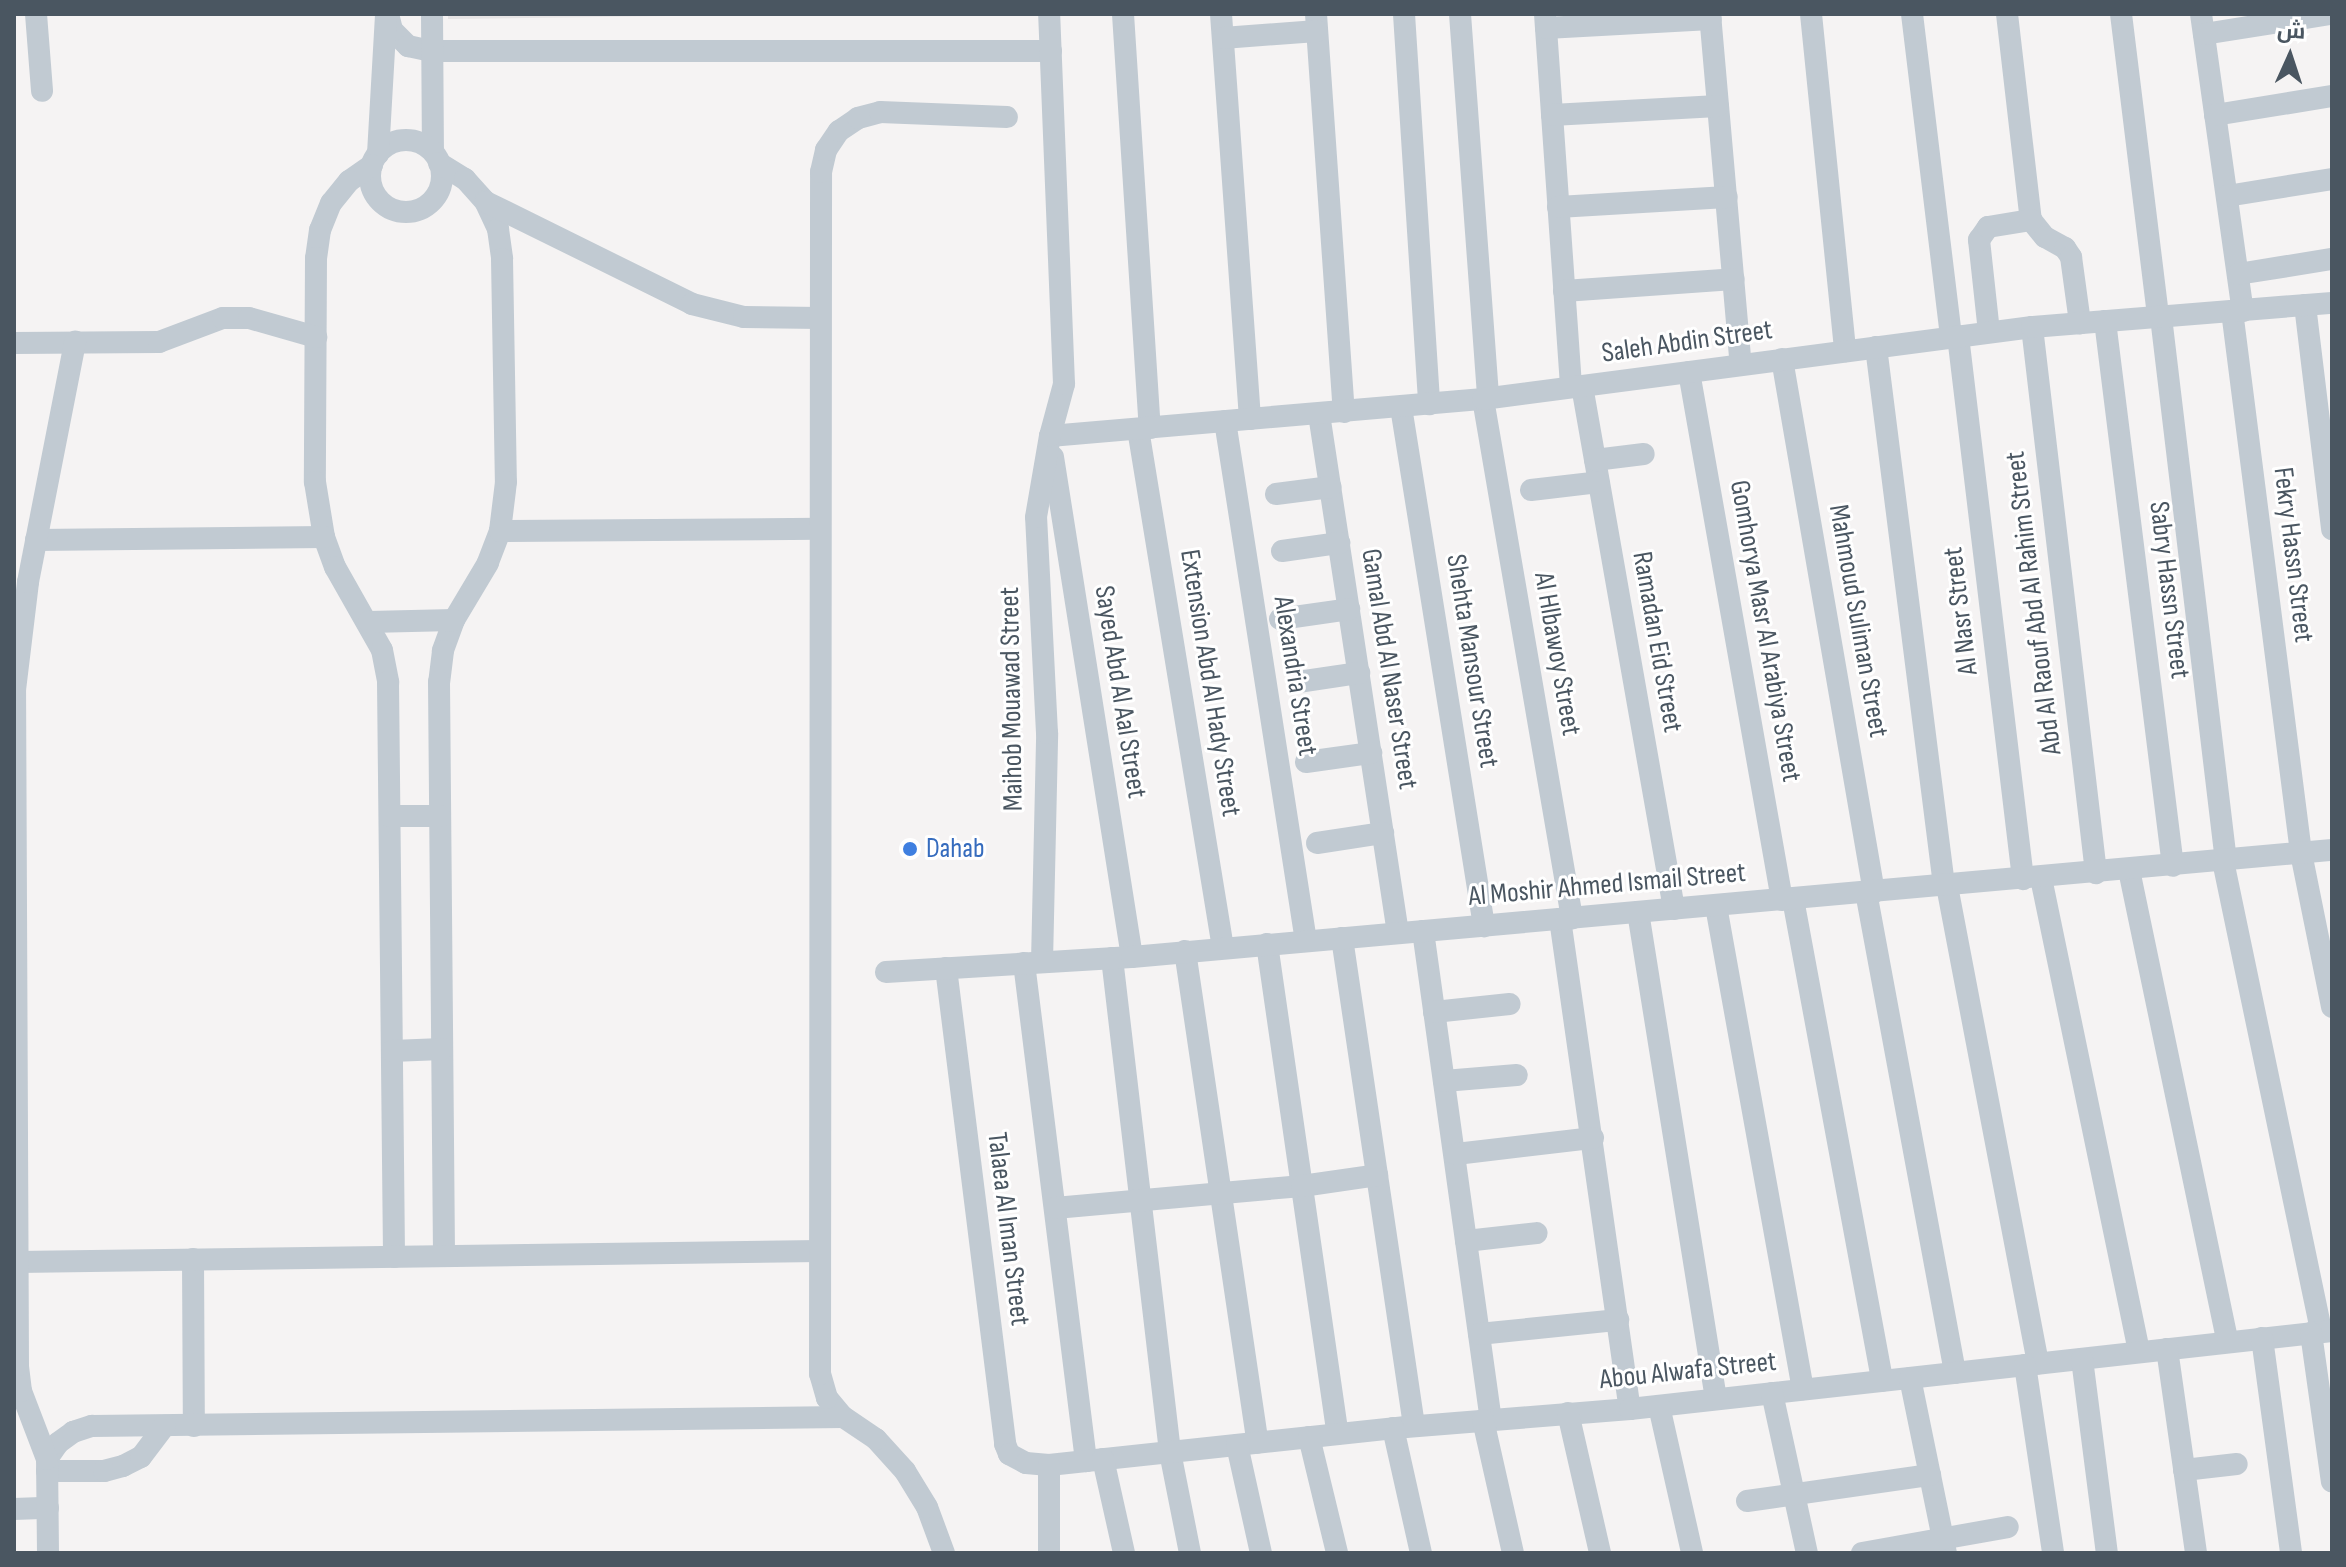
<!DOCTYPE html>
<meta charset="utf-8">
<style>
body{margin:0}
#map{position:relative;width:2346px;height:1567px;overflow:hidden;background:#f5f3f3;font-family:"Sofia Sans Condensed",Cairo,sans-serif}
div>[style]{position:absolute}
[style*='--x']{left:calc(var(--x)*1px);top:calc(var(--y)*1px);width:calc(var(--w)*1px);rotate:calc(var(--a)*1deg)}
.education>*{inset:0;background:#e6e4e5}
.minor>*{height:22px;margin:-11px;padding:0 11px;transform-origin:11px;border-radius:11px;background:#c1cad2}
.minor>.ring{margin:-11px;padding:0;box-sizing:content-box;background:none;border:22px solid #c1cad2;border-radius:50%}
.dots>*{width:22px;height:22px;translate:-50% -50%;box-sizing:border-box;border:4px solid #fff;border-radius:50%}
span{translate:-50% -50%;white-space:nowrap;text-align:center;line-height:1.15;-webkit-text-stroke:6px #fff;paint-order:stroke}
.street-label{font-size:28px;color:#4a5661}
.shop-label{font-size:28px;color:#366cbe}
.left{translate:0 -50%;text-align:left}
.frame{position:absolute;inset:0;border:16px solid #4a5661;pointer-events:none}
.north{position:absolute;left:2250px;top:16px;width:80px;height:80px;-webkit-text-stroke:6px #fff;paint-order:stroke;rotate:3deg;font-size:22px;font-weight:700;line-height:32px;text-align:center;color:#4a5661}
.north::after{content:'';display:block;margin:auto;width:28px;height:36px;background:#4a5661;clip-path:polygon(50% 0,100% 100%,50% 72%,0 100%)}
</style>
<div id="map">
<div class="education">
<div style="clip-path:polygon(448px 14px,813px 14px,448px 19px)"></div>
</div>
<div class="minor">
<div style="--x:36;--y:14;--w:77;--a:85.5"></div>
<div style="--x:388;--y:14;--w:16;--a:76"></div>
<div style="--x:392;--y:30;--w:23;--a:45"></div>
<div style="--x:408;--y:46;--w:25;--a:12"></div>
<div style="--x:432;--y:51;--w:619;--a:0"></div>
<div style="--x:432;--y:14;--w:137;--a:89.6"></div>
<div style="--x:1123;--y:14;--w:415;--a:86.3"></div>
<div style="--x:1221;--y:14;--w:406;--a:85.9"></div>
<div style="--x:1316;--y:14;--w:399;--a:86"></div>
<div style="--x:1404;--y:14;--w:391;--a:86.3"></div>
<div style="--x:1460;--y:14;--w:385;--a:85.8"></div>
<div style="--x:1545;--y:14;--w:374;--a:86"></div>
<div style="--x:1710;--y:14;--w:352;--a:85"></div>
<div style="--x:1811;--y:14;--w:339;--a:84.2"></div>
<div style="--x:1912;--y:14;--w:325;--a:83.1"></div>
<div style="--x:2007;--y:14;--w:207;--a:83.4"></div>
<div style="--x:2031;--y:220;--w:22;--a:51"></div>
<div style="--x:2045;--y:237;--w:23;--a:29"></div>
<div style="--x:2065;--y:248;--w:11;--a:56"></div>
<div style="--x:2071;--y:257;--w:67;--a:82.2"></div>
<div style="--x:2121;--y:14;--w:305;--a:83"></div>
<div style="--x:2201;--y:14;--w:300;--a:82"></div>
<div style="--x:1546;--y:28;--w:165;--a:-3.1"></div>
<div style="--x:2204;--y:34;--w:128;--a:-9"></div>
<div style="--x:1223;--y:38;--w:94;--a:-4.3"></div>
<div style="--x:1552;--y:115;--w:166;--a:-3.1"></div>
<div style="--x:2215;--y:115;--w:119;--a:-9.2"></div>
<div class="ring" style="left:370px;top:140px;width:50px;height:50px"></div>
<div style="--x:378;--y:154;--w:139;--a:-86.7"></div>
<div style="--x:439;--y:163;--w:31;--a:32"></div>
<div style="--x:465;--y:179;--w:30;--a:48"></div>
<div style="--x:485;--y:201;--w:31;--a:65"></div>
<div style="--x:498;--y:229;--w:30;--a:82"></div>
<div style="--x:502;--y:259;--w:223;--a:89"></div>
<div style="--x:506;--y:482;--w:49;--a:97"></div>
<div style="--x:500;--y:531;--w:34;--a:111"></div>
<div style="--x:488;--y:563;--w:66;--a:120.8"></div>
<div style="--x:454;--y:620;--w:33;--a:110"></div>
<div style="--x:443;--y:651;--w:31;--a:97"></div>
<div style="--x:439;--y:682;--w:574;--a:89.5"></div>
<div style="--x:372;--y:165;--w:28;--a:145"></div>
<div style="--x:349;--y:181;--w:28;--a:129"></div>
<div style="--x:331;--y:203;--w:29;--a:112"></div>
<div style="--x:320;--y:230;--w:28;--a:98"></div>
<div style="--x:316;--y:258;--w:224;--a:90.3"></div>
<div style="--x:315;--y:482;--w:56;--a:80.7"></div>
<div style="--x:324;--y:537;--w:32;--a:70"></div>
<div style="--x:335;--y:567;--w:95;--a:60.5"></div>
<div style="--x:382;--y:650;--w:33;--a:79"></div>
<div style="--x:388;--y:682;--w:575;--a:89.4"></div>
<div style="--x:2227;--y:196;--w:106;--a:-9.2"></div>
<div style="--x:486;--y:202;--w:230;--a:26.3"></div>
<div style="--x:692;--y:304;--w:54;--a:14"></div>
<div style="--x:744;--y:317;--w:76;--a:0.8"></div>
<div style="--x:1558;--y:207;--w:169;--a:-3.4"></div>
<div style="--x:2238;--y:274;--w:95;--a:-9.1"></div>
<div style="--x:1564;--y:291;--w:170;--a:-4"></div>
<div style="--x:2305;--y:305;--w:226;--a:83.1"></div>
<div style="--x:2232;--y:311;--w:546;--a:82.74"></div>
<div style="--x:2301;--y:853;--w:157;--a:78.6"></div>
<div style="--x:2161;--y:317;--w:548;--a:83.19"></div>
<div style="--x:2105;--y:321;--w:549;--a:82.89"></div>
<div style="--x:2032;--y:327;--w:550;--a:83.31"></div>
<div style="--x:1989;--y:332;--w:93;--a:-96.2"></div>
<div style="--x:1979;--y:240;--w:16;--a:-55"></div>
<div style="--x:1988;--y:227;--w:44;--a:-9.2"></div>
<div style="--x:1958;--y:336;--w:547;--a:83.17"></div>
<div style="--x:14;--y:343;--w:145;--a:-0.4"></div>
<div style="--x:159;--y:342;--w:68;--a:-20.6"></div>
<div style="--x:223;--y:318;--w:26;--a:0"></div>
<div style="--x:249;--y:318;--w:70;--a:15.8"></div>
<div style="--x:1876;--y:347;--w:542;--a:82.8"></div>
<div style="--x:1782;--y:359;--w:541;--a:80.21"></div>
<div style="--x:1689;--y:372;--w:536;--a:80.01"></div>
<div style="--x:1582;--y:386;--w:531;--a:80.02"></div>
<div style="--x:1483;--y:399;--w:527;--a:80.27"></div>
<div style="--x:1401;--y:407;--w:526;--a:80.91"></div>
<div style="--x:1319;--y:414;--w:525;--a:81.35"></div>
<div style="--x:1225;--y:421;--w:526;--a:81.15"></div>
<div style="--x:1138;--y:429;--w:526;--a:80.7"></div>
<div style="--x:1050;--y:436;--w:435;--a:-4.9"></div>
<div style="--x:1483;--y:399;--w:554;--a:-7.47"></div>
<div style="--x:2032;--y:327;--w:301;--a:-4.6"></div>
<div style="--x:1053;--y:457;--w:506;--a:81.02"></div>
<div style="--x:1595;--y:460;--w:49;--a:-7"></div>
<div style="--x:1531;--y:490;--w:68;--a:-6.7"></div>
<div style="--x:1276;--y:494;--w:55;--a:-7.3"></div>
<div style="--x:500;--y:531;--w:320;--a:-0.4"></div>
<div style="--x:36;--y:540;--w:288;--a:-0.6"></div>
<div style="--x:1282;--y:551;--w:58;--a:-8"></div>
<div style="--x:1280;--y:619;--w:70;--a:-8.2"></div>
<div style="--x:369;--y:622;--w:85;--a:-1.3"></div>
<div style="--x:1298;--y:682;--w:62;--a:-8.4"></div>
<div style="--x:1306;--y:762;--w:66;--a:-7.9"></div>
<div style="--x:390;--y:816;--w:50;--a:0"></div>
<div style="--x:1317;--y:843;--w:67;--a:-8.6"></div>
<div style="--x:2223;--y:861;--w:481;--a:78.2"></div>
<div style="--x:2129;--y:870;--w:482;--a:78.2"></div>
<div style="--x:2041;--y:878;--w:484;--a:78.3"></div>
<div style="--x:1947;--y:886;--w:486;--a:79.2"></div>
<div style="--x:1866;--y:892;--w:489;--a:79.5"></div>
<div style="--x:1793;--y:899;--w:490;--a:79.5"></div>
<div style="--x:1716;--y:906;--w:491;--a:79.8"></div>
<div style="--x:1638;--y:912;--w:493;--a:80.9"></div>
<div style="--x:1560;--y:919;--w:495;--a:81.9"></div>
<div style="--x:1423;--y:931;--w:494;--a:82.1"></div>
<div style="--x:1342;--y:938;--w:493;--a:81.6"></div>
<div style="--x:1267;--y:944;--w:495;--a:81.8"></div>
<div style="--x:1185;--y:951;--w:497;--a:81.6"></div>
<div style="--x:1112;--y:958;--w:497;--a:83.3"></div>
<div style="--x:1170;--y:1452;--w:103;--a:78.8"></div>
<div style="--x:1042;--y:962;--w:229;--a:-88.7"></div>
<div style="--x:1047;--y:733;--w:216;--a:-92.9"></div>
<div style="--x:1036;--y:517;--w:82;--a:-80.2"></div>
<div style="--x:1050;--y:436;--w:54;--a:-74.9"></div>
<div style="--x:1064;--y:384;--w:370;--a:-92.3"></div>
<div style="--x:1024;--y:963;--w:502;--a:82.9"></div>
<div style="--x:946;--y:968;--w:480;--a:82.9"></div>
<div style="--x:1005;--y:1444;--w:11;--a:68"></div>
<div style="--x:1009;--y:1454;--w:19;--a:28"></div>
<div style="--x:1026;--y:1463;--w:23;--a:5"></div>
<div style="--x:1049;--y:1465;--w:359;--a:-6.1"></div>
<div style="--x:1406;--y:1427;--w:225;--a:-4.6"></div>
<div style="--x:1630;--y:1409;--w:706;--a:-6.34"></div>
<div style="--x:886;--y:972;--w:246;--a:-3.5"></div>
<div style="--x:1132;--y:957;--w:1205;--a:-5.1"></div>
<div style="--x:1434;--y:1012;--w:76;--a:-6"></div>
<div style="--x:392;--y:1051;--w:50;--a:-2.3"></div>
<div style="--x:1444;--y:1081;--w:73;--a:-4.7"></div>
<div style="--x:1456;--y:1154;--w:138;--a:-6.7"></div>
<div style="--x:1055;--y:1208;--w:248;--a:-5.1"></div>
<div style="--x:1302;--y:1186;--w:76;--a:-8.3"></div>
<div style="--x:1466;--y:1241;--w:71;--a:-6.4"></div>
<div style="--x:193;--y:1259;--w:167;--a:89.7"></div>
<div style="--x:18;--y:1262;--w:802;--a:-0.79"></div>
<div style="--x:2311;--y:1333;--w:150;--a:82"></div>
<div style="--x:1479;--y:1334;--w:140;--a:-5.8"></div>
<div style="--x:2262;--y:1338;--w:217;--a:82.3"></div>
<div style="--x:2167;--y:1349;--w:206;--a:81.9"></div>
<div style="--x:2082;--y:1359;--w:196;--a:82.7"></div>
<div style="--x:2025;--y:1365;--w:190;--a:81.5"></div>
<div style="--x:1910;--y:1378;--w:179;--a:78.4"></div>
<div style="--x:1772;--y:1393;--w:164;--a:77.7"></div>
<div style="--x:1659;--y:1406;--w:151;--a:77.3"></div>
<div style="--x:1568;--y:1413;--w:144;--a:77.1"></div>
<div style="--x:1483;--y:1420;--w:136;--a:77.3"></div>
<div style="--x:1393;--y:1428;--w:128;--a:77.4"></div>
<div style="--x:1309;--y:1437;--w:119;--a:76.4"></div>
<div style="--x:1237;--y:1445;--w:111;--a:77.5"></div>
<div style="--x:47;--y:1459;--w:19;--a:-55"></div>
<div style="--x:58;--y:1443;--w:19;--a:-36"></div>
<div style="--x:73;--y:1432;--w:20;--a:-18"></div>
<div style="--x:92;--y:1426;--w:751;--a:-0.69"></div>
<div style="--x:1103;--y:1459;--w:96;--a:77.4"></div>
<div style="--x:2184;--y:1470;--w:53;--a:-6.5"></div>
<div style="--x:47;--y:1471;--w:57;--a:0"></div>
<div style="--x:104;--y:1471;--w:20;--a:-15"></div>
<div style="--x:123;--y:1466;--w:20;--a:-27"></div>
<div style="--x:141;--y:1457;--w:39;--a:-53"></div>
<div style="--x:1747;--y:1501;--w:185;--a:-8.1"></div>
<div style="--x:14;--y:1509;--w:34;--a:-2"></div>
<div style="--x:48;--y:1553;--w:94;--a:-90.6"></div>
<div style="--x:47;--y:1459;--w:73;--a:-110.9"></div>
<div style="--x:21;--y:1391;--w:26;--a:-97"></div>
<div style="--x:18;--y:1365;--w:675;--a:-90.25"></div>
<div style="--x:15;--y:690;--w:109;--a:-83.1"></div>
<div style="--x:28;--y:582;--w:245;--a:-78.9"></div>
<div style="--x:944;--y:1553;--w:49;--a:-110.3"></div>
<div style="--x:927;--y:1507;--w:42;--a:-121.4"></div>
<div style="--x:905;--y:1471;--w:43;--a:-132.2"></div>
<div style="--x:876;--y:1439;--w:40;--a:-146"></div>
<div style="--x:843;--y:1417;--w:25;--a:-130"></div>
<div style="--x:827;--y:1398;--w:25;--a:-106"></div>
<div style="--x:820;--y:1374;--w:1202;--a:-89.95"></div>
<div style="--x:821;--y:172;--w:23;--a:-77"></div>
<div style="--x:826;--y:150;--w:23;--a:-56"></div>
<div style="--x:839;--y:131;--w:23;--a:-34"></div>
<div style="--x:858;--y:118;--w:23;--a:-15"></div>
<div style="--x:880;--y:112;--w:127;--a:2.3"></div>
<div style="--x:1049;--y:1553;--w:88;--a:-90"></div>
<div style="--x:1862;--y:1553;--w:148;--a:-10.1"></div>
</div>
<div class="dots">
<div style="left:910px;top:849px;background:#3f7fe0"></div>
</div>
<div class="street-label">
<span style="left:1687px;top:342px;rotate:-8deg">Saleh Abdin Street</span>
<span style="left:2293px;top:555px;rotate:83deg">Fekry Hassn Street</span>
<span style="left:2169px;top:590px;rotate:83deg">Sabry Hassn Street</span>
<span style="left:2034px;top:603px;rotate:-97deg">Abd Al Raouf Abd Al Rahim Street</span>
<span style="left:1961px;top:611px;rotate:-97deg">Al Nasr Street</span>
<span style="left:1858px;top:621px;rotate:80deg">Mahmoud Suliman Street</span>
<span style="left:1765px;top:631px;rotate:80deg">Gomhorya Masr Al Arabiya Street</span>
<span style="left:1657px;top:642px;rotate:80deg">Ramadan Eid Street</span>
<span style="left:1557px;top:654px;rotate:80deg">Al Hlbawoy Street</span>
<span style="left:1472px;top:661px;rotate:81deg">Shehta Mansour Street</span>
<span style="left:1389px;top:669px;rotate:81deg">Gamal Abd Al Naser Street</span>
<span style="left:1295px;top:676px;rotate:81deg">Alexandria Street</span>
<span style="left:1210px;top:683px;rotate:81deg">Extension Abd Al Hady Street</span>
<span style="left:1120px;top:692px;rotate:81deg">Sayed Abd Al Aal Street</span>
<span style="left:1012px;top:699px;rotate:-91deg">Maihob Mouawad Street</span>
<span style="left:1607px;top:885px;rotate:-5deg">Al Moshir Ahmed Ismail Street</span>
<span style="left:1008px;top:1229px;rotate:83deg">Talaea Al Iman Street</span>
<span style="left:1688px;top:1371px;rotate:-6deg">Abou Alwafa Street</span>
</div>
<div class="shop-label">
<span class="left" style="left:926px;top:849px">Dahab</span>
</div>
<div class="frame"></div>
<div class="north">ش</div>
</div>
